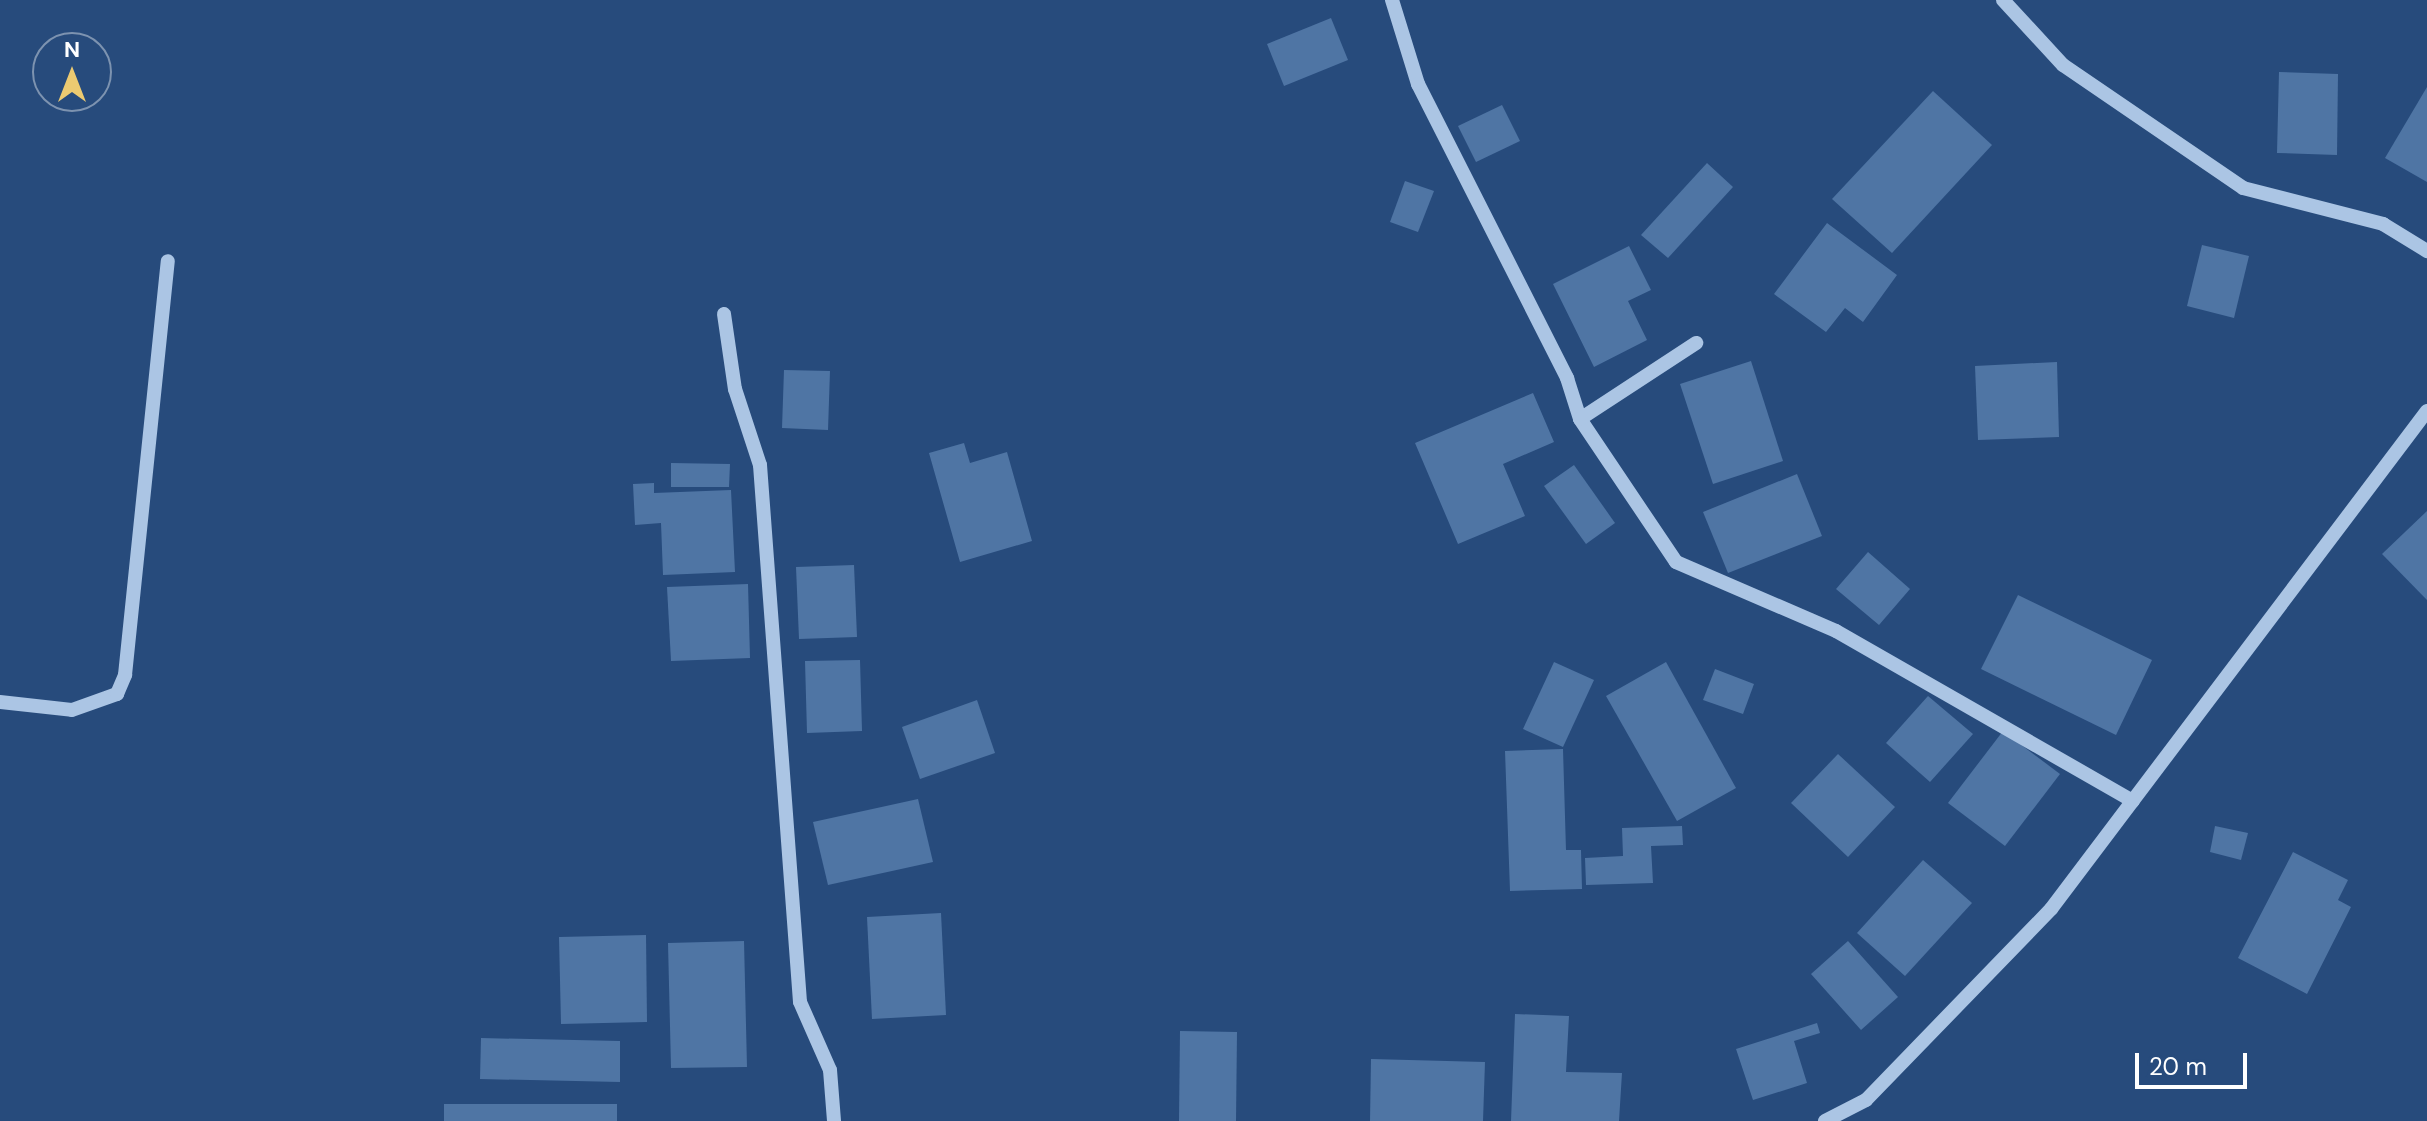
<!DOCTYPE html>
<style>
body{margin:0}
#map{position:relative;width:2427px;height:1121px;overflow:hidden;background:#274b7c;font-family:"DM Sans",sans-serif}
div>[style]{position:absolute}
[style*='--x']{left:calc(var(--x)*1px);top:calc(var(--y)*1px);width:calc(var(--w)*1px);rotate:calc(var(--a)*1deg)}
.building>*{inset:0;background:#4f75a4}
.minor>*{height:14px;margin:-7px;padding:0 7px;transform-origin:7px;border-radius:7px;background:#abc5e4}
span{translate:-50% -50%;white-space:nowrap;text-align:center;line-height:1.15;-webkit-text-stroke:6px #274b7c;paint-order:stroke}
.north{position:absolute;left:32px;top:32px;width:80px;height:80px;box-sizing:border-box;background:#274b7c;border:2px solid #7d93b0;border-radius:50%;rotate:0deg;font-size:22px;font-weight:700;line-height:32px;text-align:center;color:#fff}
.north::after{content:'';display:block;margin:auto;width:28px;height:36px;background:#ecca71;clip-path:polygon(50% 0,100% 100%,50% 72%,0 100%)}
.scale{position:absolute;left:2135px;top:1053px;width:112px;height:36px;box-sizing:border-box;border:4px solid #fff;border-top:0;padding-left:10px;font-size:24px;line-height:28px;white-space:nowrap;color:#fff;-webkit-text-stroke:6px #274b7c;paint-order:stroke}
</style>
<div id="map">
<div class="building">
<div style="clip-path:polygon(1331px 18px,1348px 60px,1284px 86px,1267px 44px)"></div>
<div style="clip-path:polygon(2279px 72px,2338px 74px,2337px 155px,2277px 153px)"></div>
<div style="clip-path:polygon(2427px 87px,2427px 182px,2385px 158px)"></div>
<div style="clip-path:polygon(1933px 91px,1992px 145px,1892px 253px,1832px 199px)"></div>
<div style="clip-path:polygon(1502px 105px,1520px 141px,1476px 162px,1458px 126px)"></div>
<div style="clip-path:polygon(1707px 163px,1733px 187px,1668px 258px,1641px 235px)"></div>
<div style="clip-path:polygon(1405px 181px,1434px 191px,1418px 232px,1390px 222px)"></div>
<div style="clip-path:polygon(1827px 223px,1897px 275px,1863px 322px,1845px 308px,1826px 332px,1774px 294px)"></div>
<div style="clip-path:polygon(2202px 245px,2249px 256px,2234px 318px,2187px 306px)"></div>
<div style="clip-path:polygon(1629px 246px,1651px 290px,1628px 301px,1647px 340px,1594px 367px,1553px 284px)"></div>
<div style="clip-path:polygon(1751px 361px,1783px 461px,1713px 484px,1680px 384px)"></div>
<div style="clip-path:polygon(2057px 362px,2059px 437px,1978px 440px,1975px 366px)"></div>
<div style="clip-path:polygon(784px 370px,830px 371px,828px 430px,782px 428px)"></div>
<div style="clip-path:polygon(1533px 393px,1554px 442px,1503px 464px,1525px 516px,1458px 544px,1415px 443px)"></div>
<div style="clip-path:polygon(964px 443px,970px 463px,1007px 452px,1032px 541px,960px 562px,929px 453px)"></div>
<div style="clip-path:polygon(671px 463px,730px 464px,729px 487px,671px 487px)"></div>
<div style="clip-path:polygon(1574px 465px,1615px 523px,1586px 544px,1544px 486px)"></div>
<div style="clip-path:polygon(1797px 474px,1822px 536px,1728px 573px,1703px 512px)"></div>
<div style="clip-path:polygon(654px 483px,654px 493px,731px 490px,735px 572px,663px 575px,661px 523px,635px 525px,633px 484px)"></div>
<div style="clip-path:polygon(2427px 511px,2427px 600px,2382px 554px)"></div>
<div style="clip-path:polygon(1868px 552px,1910px 589px,1879px 625px,1836px 589px)"></div>
<div style="clip-path:polygon(854px 565px,857px 637px,799px 639px,796px 567px)"></div>
<div style="clip-path:polygon(748px 584px,750px 658px,671px 661px,667px 587px)"></div>
<div style="clip-path:polygon(2018px 595px,2152px 660px,2116px 735px,1981px 669px)"></div>
<div style="clip-path:polygon(860px 660px,862px 731px,807px 733px,805px 661px)"></div>
<div style="clip-path:polygon(1554px 662px,1594px 680px,1563px 747px,1523px 729px)"></div>
<div style="clip-path:polygon(1666px 662px,1736px 788px,1677px 821px,1606px 696px)"></div>
<div style="clip-path:polygon(1715px 669px,1754px 684px,1743px 714px,1703px 700px)"></div>
<div style="clip-path:polygon(1928px 696px,1973px 734px,1930px 782px,1886px 743px)"></div>
<div style="clip-path:polygon(977px 700px,995px 753px,920px 779px,902px 727px)"></div>
<div style="clip-path:polygon(2003px 731px,2060px 774px,2005px 846px,1948px 803px)"></div>
<div style="clip-path:polygon(1563px 749px,1566px 850px,1581px 850px,1582px 889px,1510px 891px,1505px 751px)"></div>
<div style="clip-path:polygon(1838px 754px,1895px 807px,1848px 857px,1791px 803px)"></div>
<div style="clip-path:polygon(918px 799px,933px 862px,828px 885px,813px 822px)"></div>
<div style="clip-path:polygon(1682px 826px,1683px 845px,1651px 846px,1653px 883px,1586px 885px,1585px 858px,1623px 856px,1622px 828px)"></div>
<div style="clip-path:polygon(2215px 826px,2248px 833px,2241px 860px,2210px 852px)"></div>
<div style="clip-path:polygon(2293px 852px,2348px 880px,2338px 900px,2351px 907px,2307px 994px,2238px 958px)"></div>
<div style="clip-path:polygon(1923px 860px,1972px 903px,1905px 976px,1857px 933px)"></div>
<div style="clip-path:polygon(941px 913px,946px 1015px,872px 1019px,867px 917px)"></div>
<div style="clip-path:polygon(646px 935px,647px 1022px,561px 1024px,559px 937px)"></div>
<div style="clip-path:polygon(744px 941px,747px 1067px,671px 1068px,668px 943px)"></div>
<div style="clip-path:polygon(1848px 941px,1898px 997px,1861px 1030px,1811px 974px)"></div>
<div style="clip-path:polygon(1515px 1014px,1569px 1016px,1566px 1072px,1622px 1073px,1619px 1121px,1511px 1121px)"></div>
<div style="clip-path:polygon(1817px 1023px,1820px 1033px,1794px 1041px,1807px 1083px,1753px 1100px,1736px 1049px)"></div>
<div style="clip-path:polygon(1180px 1031px,1237px 1032px,1236px 1121px,1179px 1121px)"></div>
<div style="clip-path:polygon(481px 1038px,620px 1041px,620px 1082px,480px 1079px)"></div>
<div style="clip-path:polygon(1371px 1059px,1485px 1062px,1483px 1121px,1370px 1121px)"></div>
<div style="clip-path:polygon(444px 1104px,617px 1104px,617px 1121px,444px 1121px)"></div>
</div>
<div class="minor">
<div style="--x:1392;--y:0;--w:88;--a:72.8"></div>
<div style="--x:1418;--y:84;--w:330;--a:63.1"></div>
<div style="--x:1567;--y:378;--w:43;--a:72.4"></div>
<div style="--x:1580;--y:419;--w:172;--a:56.1"></div>
<div style="--x:1676;--y:562;--w:174;--a:23.3"></div>
<div style="--x:1836;--y:631;--w:342;--a:29.8"></div>
<div style="--x:2003;--y:0;--w:88;--a:47.3"></div>
<div style="--x:2063;--y:65;--w:218;--a:34.3"></div>
<div style="--x:2243;--y:188;--w:145;--a:14.4"></div>
<div style="--x:2383;--y:224;--w:52;--a:31.5"></div>
<div style="--x:724;--y:314;--w:76;--a:81.7"></div>
<div style="--x:735;--y:389;--w:80;--a:71.8"></div>
<div style="--x:760;--y:465;--w:538;--a:85.74"></div>
<div style="--x:800;--y:1002;--w:74;--a:66.2"></div>
<div style="--x:830;--y:1070;--w:51;--a:85.5"></div>
<div style="--x:1580;--y:419;--w:139;--a:-33.2"></div>
<div style="--x:0;--y:702;--w:72;--a:6.3"></div>
<div style="--x:72;--y:710;--w:48;--a:-19.6"></div>
<div style="--x:117;--y:694;--w:21;--a:-67"></div>
<div style="--x:125;--y:675;--w:416;--a:-84.1"></div>
<div style="--x:1825;--y:1121;--w:46;--a:-27.1"></div>
<div style="--x:1866;--y:1100;--w:266;--a:-45.9"></div>
<div style="--x:2051;--y:909;--w:624;--a:-52.95"></div>
</div>
<div class="north">N</div>
<div class="scale">20 m</div>
</div>
